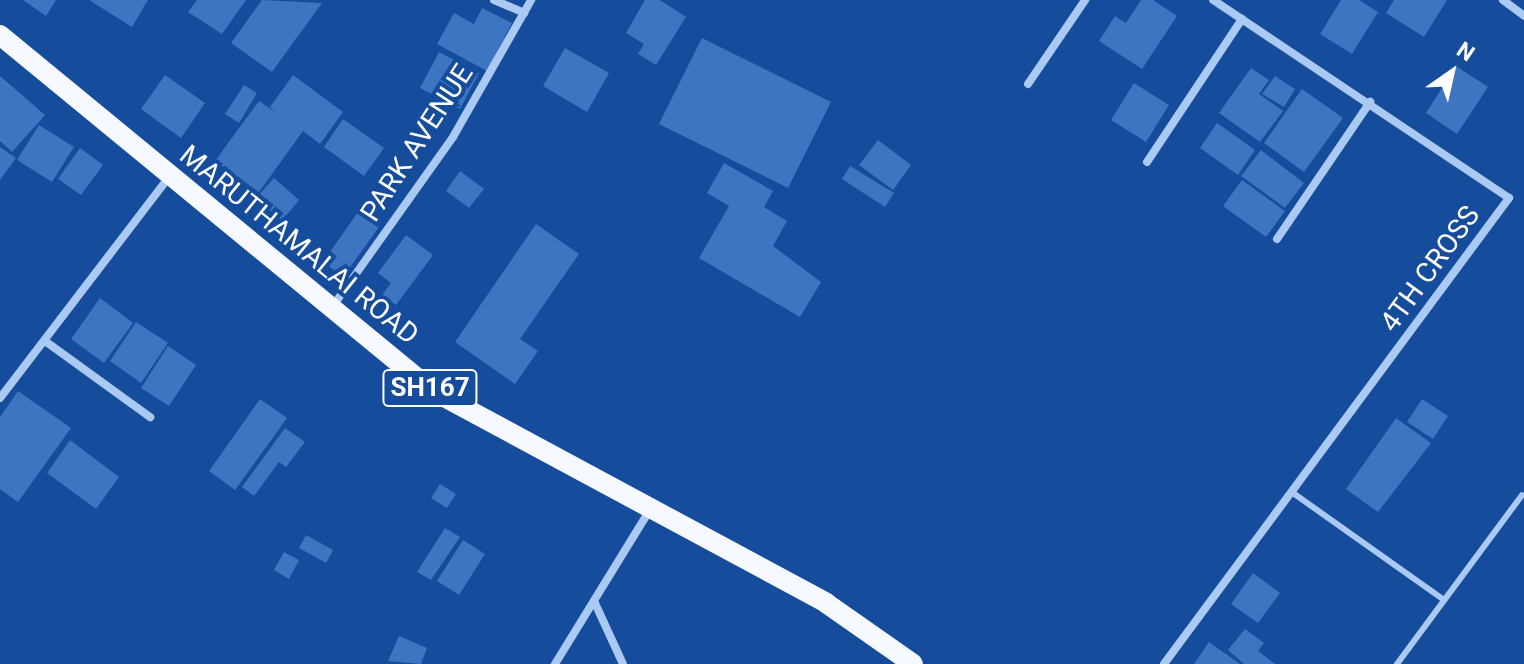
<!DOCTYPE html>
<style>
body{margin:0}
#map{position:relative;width:1524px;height:664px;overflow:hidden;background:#154c9b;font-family:Roboto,sans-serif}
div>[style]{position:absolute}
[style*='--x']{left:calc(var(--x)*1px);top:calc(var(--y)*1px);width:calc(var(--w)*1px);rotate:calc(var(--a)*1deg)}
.building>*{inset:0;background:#3d75c2}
.lane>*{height:6px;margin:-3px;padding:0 3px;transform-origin:3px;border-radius:3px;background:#aac9f3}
.street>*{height:8px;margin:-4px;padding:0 4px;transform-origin:4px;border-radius:4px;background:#aac9f3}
.primary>*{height:20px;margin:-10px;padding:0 10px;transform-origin:10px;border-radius:10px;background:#f6f9ff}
span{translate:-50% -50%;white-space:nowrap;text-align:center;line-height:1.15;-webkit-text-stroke:8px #154c9b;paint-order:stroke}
.shield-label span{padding:2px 6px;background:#154c9b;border:2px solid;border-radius:6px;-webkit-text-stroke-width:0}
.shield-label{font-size:26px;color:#fff;font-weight:700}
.street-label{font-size:28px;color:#fff}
.north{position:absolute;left:1412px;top:32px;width:80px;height:80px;-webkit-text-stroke:6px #154c9b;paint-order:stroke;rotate:34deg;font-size:22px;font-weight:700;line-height:32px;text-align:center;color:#fff}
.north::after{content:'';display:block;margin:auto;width:28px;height:36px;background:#fff;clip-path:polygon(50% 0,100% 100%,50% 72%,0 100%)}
</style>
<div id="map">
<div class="building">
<div style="clip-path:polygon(23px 0,56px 0,46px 16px)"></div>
<div style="clip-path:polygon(89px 0,148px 0,132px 27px)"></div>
<div style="clip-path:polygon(197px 0,246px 0,222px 34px,188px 12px)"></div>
<div style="clip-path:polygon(262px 0,322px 3px,272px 72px,231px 43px)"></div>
<div style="clip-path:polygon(645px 0,660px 0,686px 17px,656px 65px,638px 54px,644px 44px,626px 33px)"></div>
<div style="clip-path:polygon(1141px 0,1153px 0,1177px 16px,1142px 69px,1099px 41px,1115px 16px,1126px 23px)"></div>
<div style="clip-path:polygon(1341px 0,1359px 0,1378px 12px,1352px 54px,1320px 34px)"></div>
<div style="clip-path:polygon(1394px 0,1447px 0,1424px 37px,1386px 13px)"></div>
<div style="clip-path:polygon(482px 8px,512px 23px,487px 71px,437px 44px,454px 13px,474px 24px)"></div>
<div style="clip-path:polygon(702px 38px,831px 102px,788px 188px,659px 124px)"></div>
<div style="clip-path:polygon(565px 48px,609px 73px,587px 112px,543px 86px)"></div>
<div style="clip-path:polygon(439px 52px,479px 73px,460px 109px,420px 88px)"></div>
<div style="clip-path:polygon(1456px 66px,1488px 87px,1457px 134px,1426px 113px)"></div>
<div style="clip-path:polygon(1251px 68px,1269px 80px,1259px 94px,1283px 111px,1260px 142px,1219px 113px)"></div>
<div style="clip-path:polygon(165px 75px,205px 103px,181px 138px,141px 109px)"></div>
<div style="clip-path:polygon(293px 75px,343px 112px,320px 144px,303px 131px,259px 192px,215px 161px,259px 101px,277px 113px,270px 107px)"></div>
<div style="clip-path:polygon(0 76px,45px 115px,12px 152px,0 141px)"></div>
<div style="clip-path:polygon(1275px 76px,1295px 89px,1284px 107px,1262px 94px)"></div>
<div style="clip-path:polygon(1134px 83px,1169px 105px,1146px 142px,1111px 120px)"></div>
<div style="clip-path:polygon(244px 85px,257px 93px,239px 123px,225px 114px)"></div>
<div style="clip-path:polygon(1302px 89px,1343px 118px,1304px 172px,1264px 143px)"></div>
<div style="clip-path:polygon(343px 119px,384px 148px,364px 176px,324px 147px)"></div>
<div style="clip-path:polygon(1217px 123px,1255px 150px,1238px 175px,1200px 148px)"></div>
<div style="clip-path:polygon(39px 125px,74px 147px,52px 182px,17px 160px)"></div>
<div style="clip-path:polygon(878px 140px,911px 165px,893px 190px,859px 165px)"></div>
<div style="clip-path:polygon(0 147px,16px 158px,0 180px)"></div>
<div style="clip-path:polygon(80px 148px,103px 165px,81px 195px,58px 179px)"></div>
<div style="clip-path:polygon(1261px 150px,1304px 183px,1285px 208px,1241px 176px)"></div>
<div style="clip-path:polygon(724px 163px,773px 191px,764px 207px,787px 221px,773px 246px,821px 282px,800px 317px,699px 258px,729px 206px,707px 193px)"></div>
<div style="clip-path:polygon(850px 166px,894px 193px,885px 207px,842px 179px)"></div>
<div style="clip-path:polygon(460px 171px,484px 189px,469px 208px,446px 191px)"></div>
<div style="clip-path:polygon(274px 178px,299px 200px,282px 221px,256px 198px)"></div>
<div style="clip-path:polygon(1242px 180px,1285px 211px,1266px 237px,1223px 206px)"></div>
<div style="clip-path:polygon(358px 212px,379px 227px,343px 277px,323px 262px)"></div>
<div style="clip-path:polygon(536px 224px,579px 254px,520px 339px,538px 351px,515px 384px,455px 342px)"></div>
<div style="clip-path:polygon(406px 235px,433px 255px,396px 305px,382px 295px,391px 283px,378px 273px)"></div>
<div style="clip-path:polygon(100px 298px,133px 323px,104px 363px,71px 339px)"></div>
<div style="clip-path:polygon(136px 322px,168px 343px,141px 383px,110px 361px)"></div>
<div style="clip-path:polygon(168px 346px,196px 365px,169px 406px,141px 388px)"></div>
<div style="clip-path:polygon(18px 391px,71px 428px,18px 502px,0 489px,0 417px)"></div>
<div style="clip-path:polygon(260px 399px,287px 418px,235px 490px,209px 471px)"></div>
<div style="clip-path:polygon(1422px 399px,1448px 416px,1433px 439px,1407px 422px)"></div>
<div style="clip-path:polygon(1396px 418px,1431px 443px,1378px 512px,1346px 489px)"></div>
<div style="clip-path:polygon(285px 428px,305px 442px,286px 467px,279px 462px,254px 496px,242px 487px)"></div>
<div style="clip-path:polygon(70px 440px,119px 477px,96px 509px,47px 473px)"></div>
<div style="clip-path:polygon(440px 484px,456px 494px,447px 508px,431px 498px)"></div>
<div style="clip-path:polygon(445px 528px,460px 537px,431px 580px,417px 572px)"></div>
<div style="clip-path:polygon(306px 535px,333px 550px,326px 563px,299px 548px)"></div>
<div style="clip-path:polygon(463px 540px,485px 554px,459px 595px,437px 581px)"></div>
<div style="clip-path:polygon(284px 552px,299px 560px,289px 579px,274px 570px)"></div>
<div style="clip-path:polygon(1253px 573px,1280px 593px,1258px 623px,1231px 604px)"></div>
<div style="clip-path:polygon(1245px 629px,1264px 643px,1258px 651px,1275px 664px,1244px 664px,1228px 650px)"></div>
<div style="clip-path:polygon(399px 636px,427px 648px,421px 664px,388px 661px)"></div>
<div style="clip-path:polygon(1209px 642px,1240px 664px,1194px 664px)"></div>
</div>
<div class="lane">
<div style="--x:1293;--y:493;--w:185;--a:35.3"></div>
<div style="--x:1397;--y:664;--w:210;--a:-53.5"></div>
</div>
<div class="street">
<div style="--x:494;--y:0;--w:33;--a:23"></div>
<div style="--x:1503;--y:0;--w:26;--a:37"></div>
<div style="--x:1028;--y:84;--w:102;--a:-55.8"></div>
<div style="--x:1147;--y:162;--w:172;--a:-56.4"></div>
<div style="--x:1277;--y:239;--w:166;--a:-55.8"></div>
<div style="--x:333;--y:306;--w:207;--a:-54.6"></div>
<div style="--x:453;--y:137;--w:158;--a:-60.3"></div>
<div style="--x:45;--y:341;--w:130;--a:35.9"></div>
<div style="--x:0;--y:398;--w:278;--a:-52.6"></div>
<div style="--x:594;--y:601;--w:69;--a:65.3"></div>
<div style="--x:555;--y:664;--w:183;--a:-58.4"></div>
<div style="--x:1164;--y:664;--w:580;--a:-53.49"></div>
<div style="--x:1509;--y:198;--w:356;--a:-146.2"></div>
</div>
<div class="primary">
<div style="--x:0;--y:35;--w:561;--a:39.43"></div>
<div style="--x:433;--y:391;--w:447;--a:28.3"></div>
<div style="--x:826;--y:603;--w:106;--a:35"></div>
</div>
<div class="shield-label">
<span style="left:430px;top:388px">SH167</span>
</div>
<div class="street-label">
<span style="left:417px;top:143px;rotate:-57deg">PARK AVENUE</span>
<span style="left:299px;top:245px;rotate:39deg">MARUTHAMALAI ROAD</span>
<span style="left:1430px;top:269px;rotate:-54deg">4TH CROSS</span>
</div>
<div class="north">N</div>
</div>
